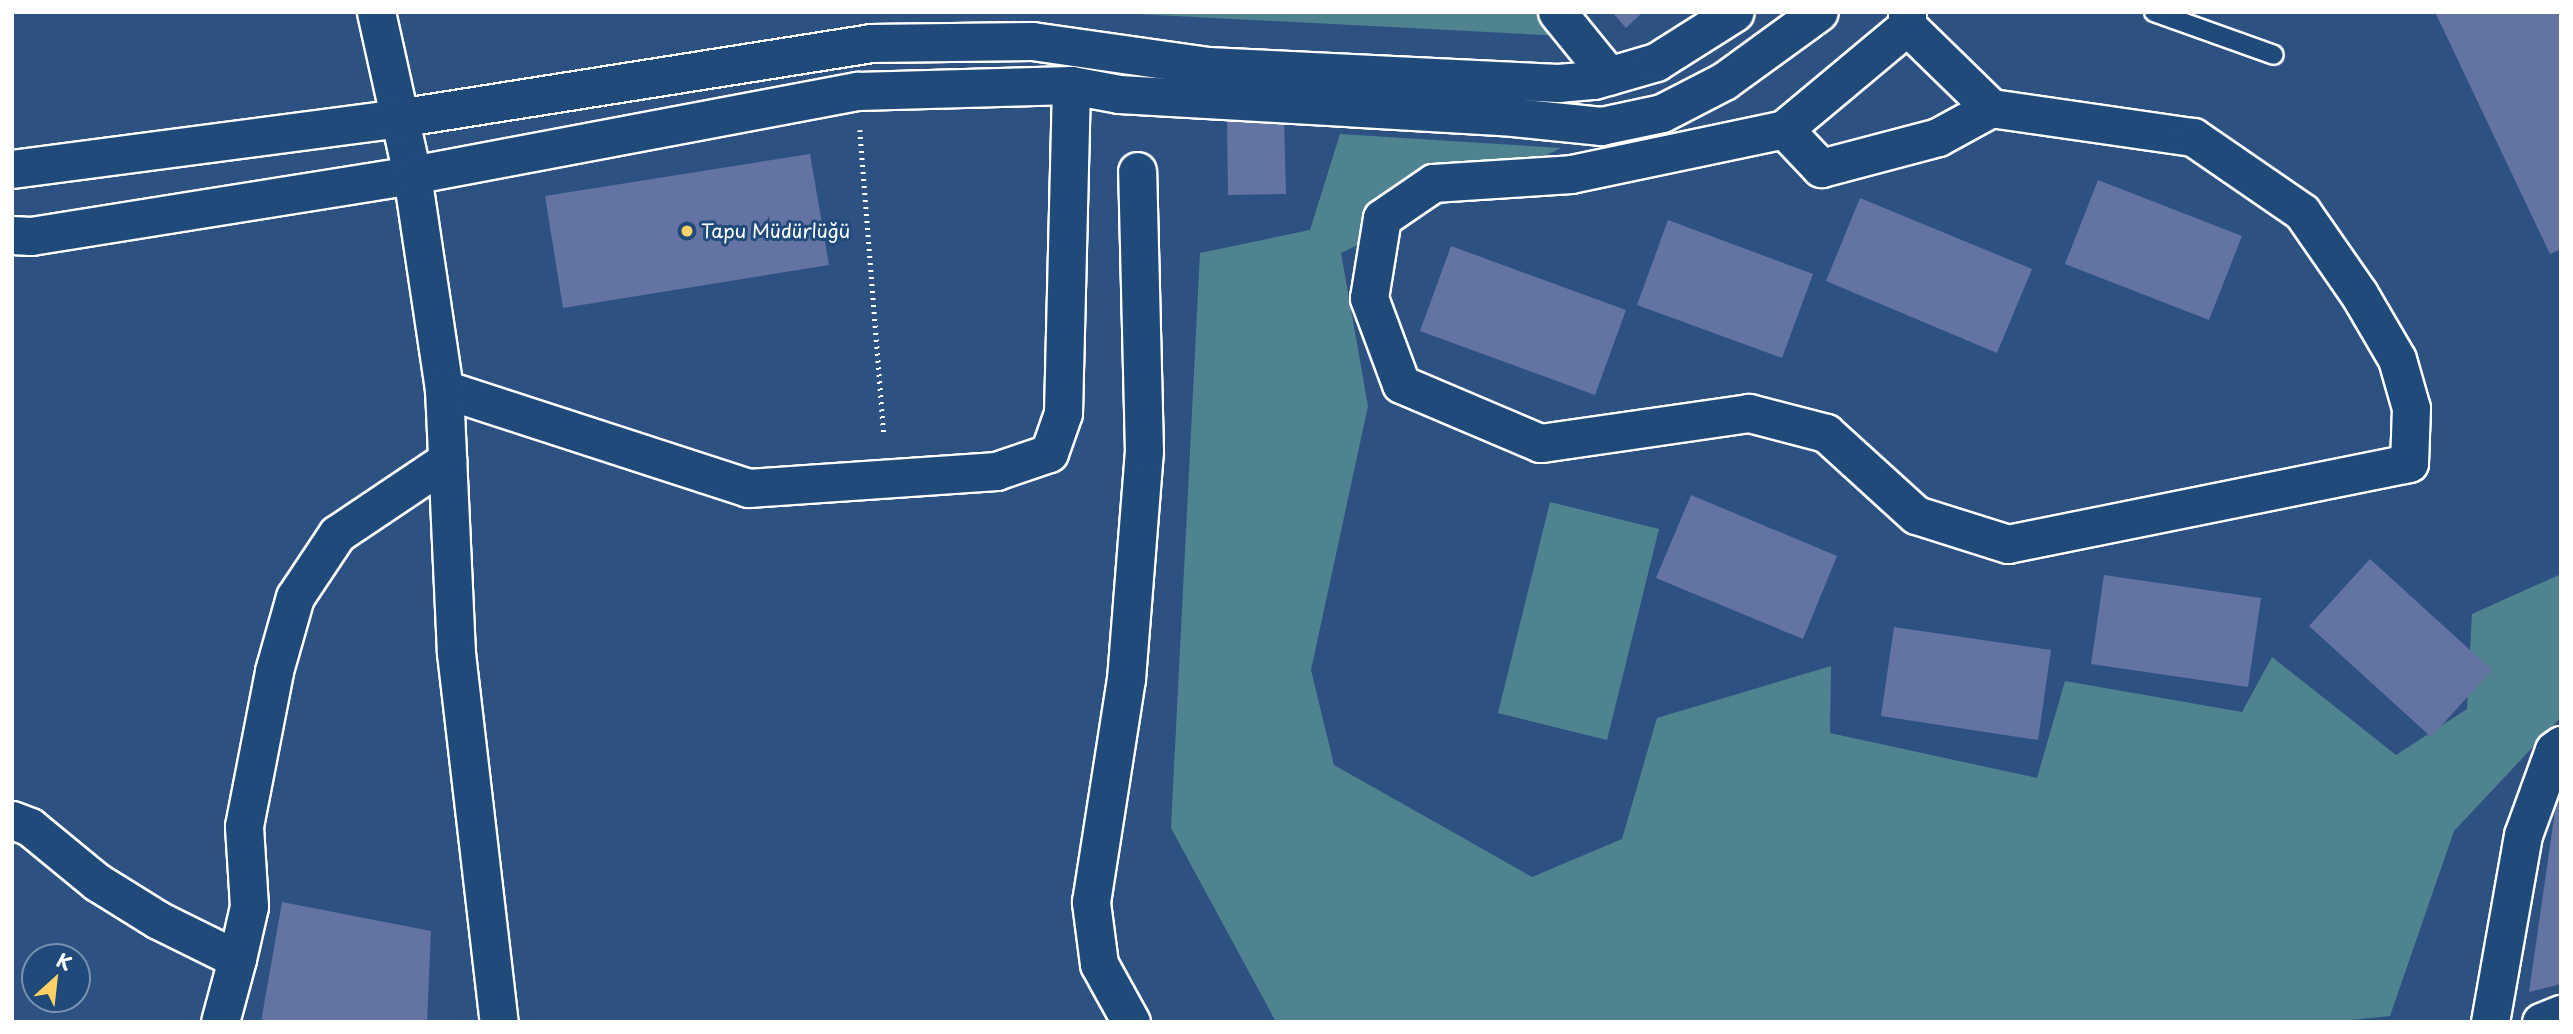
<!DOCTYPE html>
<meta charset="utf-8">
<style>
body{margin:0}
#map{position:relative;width:2573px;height:1034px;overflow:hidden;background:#2d5282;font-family:"Playpen Sans",sans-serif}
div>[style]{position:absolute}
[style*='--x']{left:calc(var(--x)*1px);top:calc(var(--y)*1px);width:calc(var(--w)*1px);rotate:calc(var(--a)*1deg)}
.green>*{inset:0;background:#508390}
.building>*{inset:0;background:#6373a2}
.path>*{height:4.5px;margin-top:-2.25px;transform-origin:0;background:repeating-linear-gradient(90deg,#fff 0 2px,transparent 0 7px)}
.roads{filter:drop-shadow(2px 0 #fff) drop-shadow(-2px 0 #fff) drop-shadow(0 2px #fff) drop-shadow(0 -2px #fff)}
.lane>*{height:18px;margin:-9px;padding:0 9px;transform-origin:9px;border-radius:9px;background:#1f4a7a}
.street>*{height:37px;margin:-18.5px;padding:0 18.5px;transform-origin:18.5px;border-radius:18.5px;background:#1f4a7a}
.dots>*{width:19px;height:19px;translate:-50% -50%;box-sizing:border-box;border:4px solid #1f4a7a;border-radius:50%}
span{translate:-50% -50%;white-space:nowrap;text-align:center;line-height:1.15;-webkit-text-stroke:6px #1f4a7a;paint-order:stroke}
.poi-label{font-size:19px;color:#fff}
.left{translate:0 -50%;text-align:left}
.frame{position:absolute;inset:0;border:14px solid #fff;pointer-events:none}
.north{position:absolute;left:21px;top:943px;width:70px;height:70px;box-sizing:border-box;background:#1f4a7a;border:2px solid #7992af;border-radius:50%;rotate:27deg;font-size:19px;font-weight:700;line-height:28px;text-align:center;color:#fff}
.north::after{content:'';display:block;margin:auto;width:24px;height:32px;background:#ffd166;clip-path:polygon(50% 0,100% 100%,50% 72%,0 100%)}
</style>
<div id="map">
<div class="green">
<div style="clip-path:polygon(1099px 12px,1542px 12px,1565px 36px)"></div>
<div style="clip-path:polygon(1340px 134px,1561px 148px,1341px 253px,1368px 406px,1311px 670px,1334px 765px,1532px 877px,1622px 839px,1657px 718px,1831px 666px,1830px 733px,2037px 778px,2065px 681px,2242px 712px,2272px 657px,2396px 755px,2467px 709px,2472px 614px,2561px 574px,2561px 717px,2454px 831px,2390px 1016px,2330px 1022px,1276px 1022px,1171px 828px,1200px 253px,1310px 230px)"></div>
<div style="clip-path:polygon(1550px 502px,1659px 529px,1607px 740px,1498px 713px)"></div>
</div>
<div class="building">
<div style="clip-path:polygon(1612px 12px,1643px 12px,1626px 28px)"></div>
<div style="clip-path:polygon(2435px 12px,2561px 12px,2561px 249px,2550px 254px)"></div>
<div style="clip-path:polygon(1284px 119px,1286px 194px,1228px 195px,1227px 120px)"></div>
<div style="clip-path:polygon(810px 154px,829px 265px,563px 308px,545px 196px)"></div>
<div style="clip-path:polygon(2098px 180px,2242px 236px,2209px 320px,2065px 264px)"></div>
<div style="clip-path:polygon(1860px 198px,2032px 269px,1997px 353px,1826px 281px)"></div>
<div style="clip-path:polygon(1668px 220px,1813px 274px,1782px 358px,1637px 305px)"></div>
<div style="clip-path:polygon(1451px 246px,1626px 310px,1595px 395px,1420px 331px)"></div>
<div style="clip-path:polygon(1691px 495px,1837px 556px,1803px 639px,1656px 578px)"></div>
<div style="clip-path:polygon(2370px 559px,2492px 670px,2431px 737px,2309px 626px)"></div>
<div style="clip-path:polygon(2104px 575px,2261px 598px,2248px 687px,2091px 664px)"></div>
<div style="clip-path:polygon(1894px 627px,2051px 650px,2038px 740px,1881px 716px)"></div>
<div style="clip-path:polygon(2559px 783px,2561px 984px,2529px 992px)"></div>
<div style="clip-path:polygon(282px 902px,431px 931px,427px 1022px,261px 1022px)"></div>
</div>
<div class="path">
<div style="--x:860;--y:130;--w:304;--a:85.5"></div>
</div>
<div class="roads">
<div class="lane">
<div style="--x:2154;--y:12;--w:127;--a:19.7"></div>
</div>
<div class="street">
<div style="--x:376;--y:12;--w:167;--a:77.5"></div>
<div style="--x:412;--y:175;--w:216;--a:81.5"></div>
<div style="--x:444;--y:389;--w:320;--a:18"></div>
<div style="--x:748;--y:488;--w:249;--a:-3.9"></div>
<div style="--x:996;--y:471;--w:56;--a:-18.8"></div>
<div style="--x:1049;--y:453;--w:42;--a:-70.7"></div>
<div style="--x:1063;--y:413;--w:328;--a:-88.6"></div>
<div style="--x:1557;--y:12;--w:82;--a:50.9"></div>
<div style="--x:1907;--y:12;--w:14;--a:90"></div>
<div style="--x:1907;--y:26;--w:117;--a:44.3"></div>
<div style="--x:1991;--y:108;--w:204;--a:8.2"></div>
<div style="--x:2193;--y:137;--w:132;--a:34.5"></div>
<div style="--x:2302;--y:212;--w:100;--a:55.2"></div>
<div style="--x:2359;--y:294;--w:75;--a:59.7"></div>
<div style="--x:2397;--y:359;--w:51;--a:74.1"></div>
<div style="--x:2411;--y:408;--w:55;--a:92.1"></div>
<div style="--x:2409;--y:463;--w:409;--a:168.6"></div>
<div style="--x:2008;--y:544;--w:96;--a:-162.5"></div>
<div style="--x:1916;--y:515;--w:122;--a:-137.7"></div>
<div style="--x:1826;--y:433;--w:80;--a:-165.4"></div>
<div style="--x:1749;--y:413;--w:211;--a:171.8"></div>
<div style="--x:1540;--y:443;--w:151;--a:-157"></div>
<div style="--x:1401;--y:384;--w:92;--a:-110.4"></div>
<div style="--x:1369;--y:298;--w:81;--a:-80.8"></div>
<div style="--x:1382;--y:218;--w:62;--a:-34.5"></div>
<div style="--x:1433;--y:183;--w:138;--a:-3.7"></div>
<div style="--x:1571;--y:174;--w:218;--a:-11.9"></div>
<div style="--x:1784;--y:129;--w:160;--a:-39.9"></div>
<div style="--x:1784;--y:129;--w:54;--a:46.5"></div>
<div style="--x:1821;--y:168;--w:121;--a:-14.8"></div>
<div style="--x:1938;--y:137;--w:60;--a:-28.7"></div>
<div style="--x:12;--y:169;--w:389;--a:-7.5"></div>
<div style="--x:398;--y:118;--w:478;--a:-9"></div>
<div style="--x:870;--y:43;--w:162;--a:-0.7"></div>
<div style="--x:1032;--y:41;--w:178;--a:8.1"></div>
<div style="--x:1208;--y:66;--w:350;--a:2.8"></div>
<div style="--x:1558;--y:83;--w:36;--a:-5"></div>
<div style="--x:1594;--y:80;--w:65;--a:-16.2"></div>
<div style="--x:1656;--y:62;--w:93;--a:-32.3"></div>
<div style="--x:12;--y:235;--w:19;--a:3"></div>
<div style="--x:31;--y:236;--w:386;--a:-9.1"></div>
<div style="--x:412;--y:175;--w:453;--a:-10.7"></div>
<div style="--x:857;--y:91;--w:214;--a:-1.6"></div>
<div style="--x:1071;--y:85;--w:49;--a:10.6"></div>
<div style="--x:1119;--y:94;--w:385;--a:3.3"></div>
<div style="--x:1503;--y:116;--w:99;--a:5.8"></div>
<div style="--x:1601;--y:126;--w:62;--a:-12"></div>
<div style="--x:1662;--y:113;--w:70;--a:-27.3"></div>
<div style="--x:1724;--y:81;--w:117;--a:-36"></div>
<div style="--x:444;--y:389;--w:264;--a:87.4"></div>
<div style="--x:456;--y:653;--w:371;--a:83.4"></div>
<div style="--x:12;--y:820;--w:19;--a:21"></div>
<div style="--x:30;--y:827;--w:87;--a:39.4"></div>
<div style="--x:97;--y:882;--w:72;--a:31.9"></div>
<div style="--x:158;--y:920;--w:88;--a:26.3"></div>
<div style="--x:237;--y:959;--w:54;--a:-77.2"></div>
<div style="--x:249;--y:906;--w:80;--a:-93.6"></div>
<div style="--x:244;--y:826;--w:158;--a:-79"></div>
<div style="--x:274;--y:671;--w:77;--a:-74.2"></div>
<div style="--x:295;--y:597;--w:76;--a:-56.3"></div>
<div style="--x:337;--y:534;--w:133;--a:-33.9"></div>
<div style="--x:220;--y:1022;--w:65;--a:-74.9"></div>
<div style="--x:1131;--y:1022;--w:66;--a:-118.9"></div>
<div style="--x:1099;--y:964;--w:63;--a:-97.4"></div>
<div style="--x:1091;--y:902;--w:226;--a:-81.1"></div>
<div style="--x:1126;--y:679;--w:229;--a:-85.5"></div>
<div style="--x:1144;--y:451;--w:280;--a:-91.4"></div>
<div style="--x:2490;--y:1022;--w:190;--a:-80"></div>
<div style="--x:2523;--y:835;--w:90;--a:-70"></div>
<div style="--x:2554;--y:750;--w:9;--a:-36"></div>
<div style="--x:2541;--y:1022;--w:22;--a:-22"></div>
</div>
</div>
<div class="dots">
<div style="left:687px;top:231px;background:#ffd166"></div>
</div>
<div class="poi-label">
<span class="left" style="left:701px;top:231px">Tapu Müdürlüğü</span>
</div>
<div class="frame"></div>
<div class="north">K</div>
</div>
